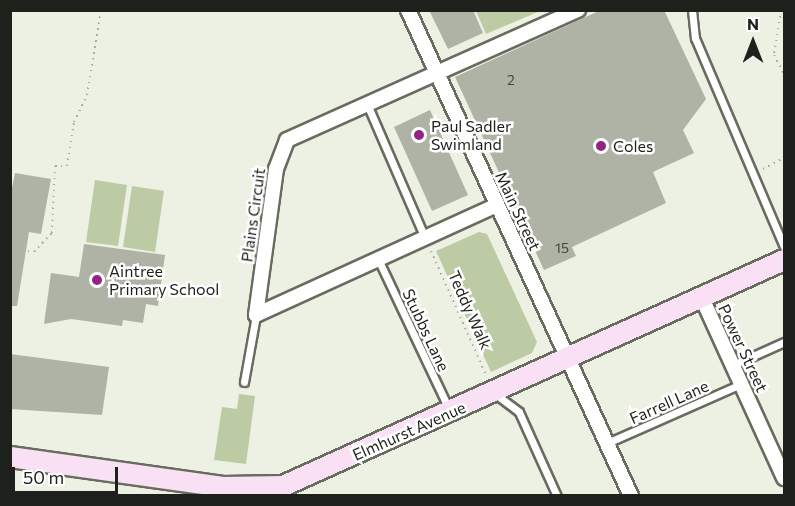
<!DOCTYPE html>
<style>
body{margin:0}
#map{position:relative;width:795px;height:506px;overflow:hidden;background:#ecf1e3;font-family:Commissioner,sans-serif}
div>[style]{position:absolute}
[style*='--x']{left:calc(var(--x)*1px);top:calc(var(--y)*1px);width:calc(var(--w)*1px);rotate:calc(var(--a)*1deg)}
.green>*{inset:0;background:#bdcba4}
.building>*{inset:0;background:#aeb3a5}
.path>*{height:2px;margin-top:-1px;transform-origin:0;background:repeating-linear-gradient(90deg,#a8aca1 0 1.5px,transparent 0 6px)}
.roads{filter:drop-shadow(2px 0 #676c5f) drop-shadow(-2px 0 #676c5f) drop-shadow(0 2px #676c5f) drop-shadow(0 -2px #676c5f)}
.lane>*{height:7px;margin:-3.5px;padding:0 3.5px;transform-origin:3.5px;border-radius:3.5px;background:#fff}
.street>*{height:14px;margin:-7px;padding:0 7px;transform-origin:7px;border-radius:7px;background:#fff}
.secondary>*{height:20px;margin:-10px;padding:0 10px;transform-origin:10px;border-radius:10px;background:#f9e0f4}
.dots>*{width:16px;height:16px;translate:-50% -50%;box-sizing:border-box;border:3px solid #fff;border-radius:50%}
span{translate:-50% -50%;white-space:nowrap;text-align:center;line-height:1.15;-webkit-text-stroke:5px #fff;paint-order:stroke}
.number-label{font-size:14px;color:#42453e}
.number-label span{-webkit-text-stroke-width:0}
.poi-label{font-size:16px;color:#1e201b}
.left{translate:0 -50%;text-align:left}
.street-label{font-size:16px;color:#1e201b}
.frame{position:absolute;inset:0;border:12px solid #1e201b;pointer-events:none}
.north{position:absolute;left:723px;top:12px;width:60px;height:60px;-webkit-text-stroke:4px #fff;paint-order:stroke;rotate:0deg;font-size:16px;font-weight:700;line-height:24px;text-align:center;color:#1e201b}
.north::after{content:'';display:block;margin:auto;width:21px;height:27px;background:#1e201b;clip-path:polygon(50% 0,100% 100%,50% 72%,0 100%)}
.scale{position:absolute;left:12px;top:467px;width:106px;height:27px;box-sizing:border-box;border:3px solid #1e201b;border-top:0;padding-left:8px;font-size:18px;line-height:21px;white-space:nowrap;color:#1e201b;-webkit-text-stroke:4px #fff;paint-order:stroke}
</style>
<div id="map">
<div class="green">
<div style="clip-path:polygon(476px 11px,540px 11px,486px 34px)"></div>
<div style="clip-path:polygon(95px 180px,127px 185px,118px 246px,86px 242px)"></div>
<div style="clip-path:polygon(132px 186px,164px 191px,155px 252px,123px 247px)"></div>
<div style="clip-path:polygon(479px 232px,487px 234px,537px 342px,532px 353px,491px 372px,436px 251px)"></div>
<div style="clip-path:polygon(239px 394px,255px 396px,246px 464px,214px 460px,222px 407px,237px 409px)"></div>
</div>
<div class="building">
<div style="clip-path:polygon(429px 10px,473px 10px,483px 33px,448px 49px)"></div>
<div style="clip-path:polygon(601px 10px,664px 10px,706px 99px,683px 130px,694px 153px,653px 172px,666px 203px,572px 247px,576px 256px,544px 270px,455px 77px)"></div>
<div style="clip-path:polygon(430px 110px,468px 195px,432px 211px,394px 127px)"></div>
<div style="clip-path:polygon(15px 173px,51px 179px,41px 234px,29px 232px,17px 306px,10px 306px,10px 198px)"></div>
<div style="clip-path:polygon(84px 244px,165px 255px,158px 306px,146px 304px,143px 323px,123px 320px,122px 326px,71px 319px,44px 324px,51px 273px,79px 277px)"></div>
<div style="clip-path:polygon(10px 354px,109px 367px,102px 415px,10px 409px)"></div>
</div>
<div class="path">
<div style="--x:781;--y:10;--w:46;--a:98.8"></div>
<div style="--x:774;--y:55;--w:21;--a:62"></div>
<div style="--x:763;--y:169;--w:24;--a:-28"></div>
<div style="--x:10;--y:249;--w:24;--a:7"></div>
<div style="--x:34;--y:252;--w:26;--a:-47"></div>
<div style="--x:52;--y:233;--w:67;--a:-87.4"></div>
<div style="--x:55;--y:166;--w:12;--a:0"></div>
<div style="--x:67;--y:166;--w:45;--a:-81"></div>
<div style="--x:74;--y:122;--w:30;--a:-64"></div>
<div style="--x:87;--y:95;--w:86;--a:-80.6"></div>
<div style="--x:431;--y:251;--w:136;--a:66.1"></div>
</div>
<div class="roads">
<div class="lane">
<div style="--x:692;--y:10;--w:28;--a:84"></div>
<div style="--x:695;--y:38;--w:227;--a:66.9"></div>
<div style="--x:367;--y:104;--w:146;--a:66.6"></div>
<div style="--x:378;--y:259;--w:166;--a:64.7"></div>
<div style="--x:733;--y:365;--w:56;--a:-24.3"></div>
<div style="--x:244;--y:382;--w:68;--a:-79.8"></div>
<div style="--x:494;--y:393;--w:31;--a:37"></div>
<div style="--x:519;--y:412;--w:92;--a:65.7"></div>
<div style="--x:607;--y:443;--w:146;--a:-23.8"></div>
</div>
<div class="street">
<div style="--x:408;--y:10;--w:535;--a:65.35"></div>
<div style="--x:497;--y:205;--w:265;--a:155.5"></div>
<div style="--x:256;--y:315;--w:147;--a:-82.2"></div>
<div style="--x:276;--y:169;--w:31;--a:-69"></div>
<div style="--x:287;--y:140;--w:319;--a:-24.1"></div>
<div style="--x:702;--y:298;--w:198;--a:65.5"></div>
</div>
<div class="secondary">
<div style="--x:10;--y:457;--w:215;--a:8"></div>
<div style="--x:223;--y:487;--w:60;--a:-1"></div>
<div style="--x:283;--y:486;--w:550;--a:-24.28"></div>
</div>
</div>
<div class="dots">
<div style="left:419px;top:135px;background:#932485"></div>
<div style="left:601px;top:146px;background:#932485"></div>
<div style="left:97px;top:280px;background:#932485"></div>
</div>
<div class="number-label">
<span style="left:511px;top:80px">2</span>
<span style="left:562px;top:248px">15</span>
</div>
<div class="poi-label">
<span class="left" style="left:431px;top:135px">Paul Sadler<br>Swimland</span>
<span class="left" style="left:613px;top:146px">Coles</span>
<span class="left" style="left:109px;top:280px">Aintree<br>Primary School</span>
</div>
<div class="street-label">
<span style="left:518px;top:211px;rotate:65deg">Main Street</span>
<span style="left:253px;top:215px;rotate:-82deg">Plains Circuit</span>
<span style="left:470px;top:310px;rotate:66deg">Teddy Walk</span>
<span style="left:426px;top:330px;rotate:65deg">Stubbs Lane</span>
<span style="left:743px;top:348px;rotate:65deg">Power Street</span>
<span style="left:669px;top:402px;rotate:-24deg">Farrell Lane</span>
<span style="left:409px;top:431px;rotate:-24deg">Elmhurst Avenue</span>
</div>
<div class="frame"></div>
<div class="north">N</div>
<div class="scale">50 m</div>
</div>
